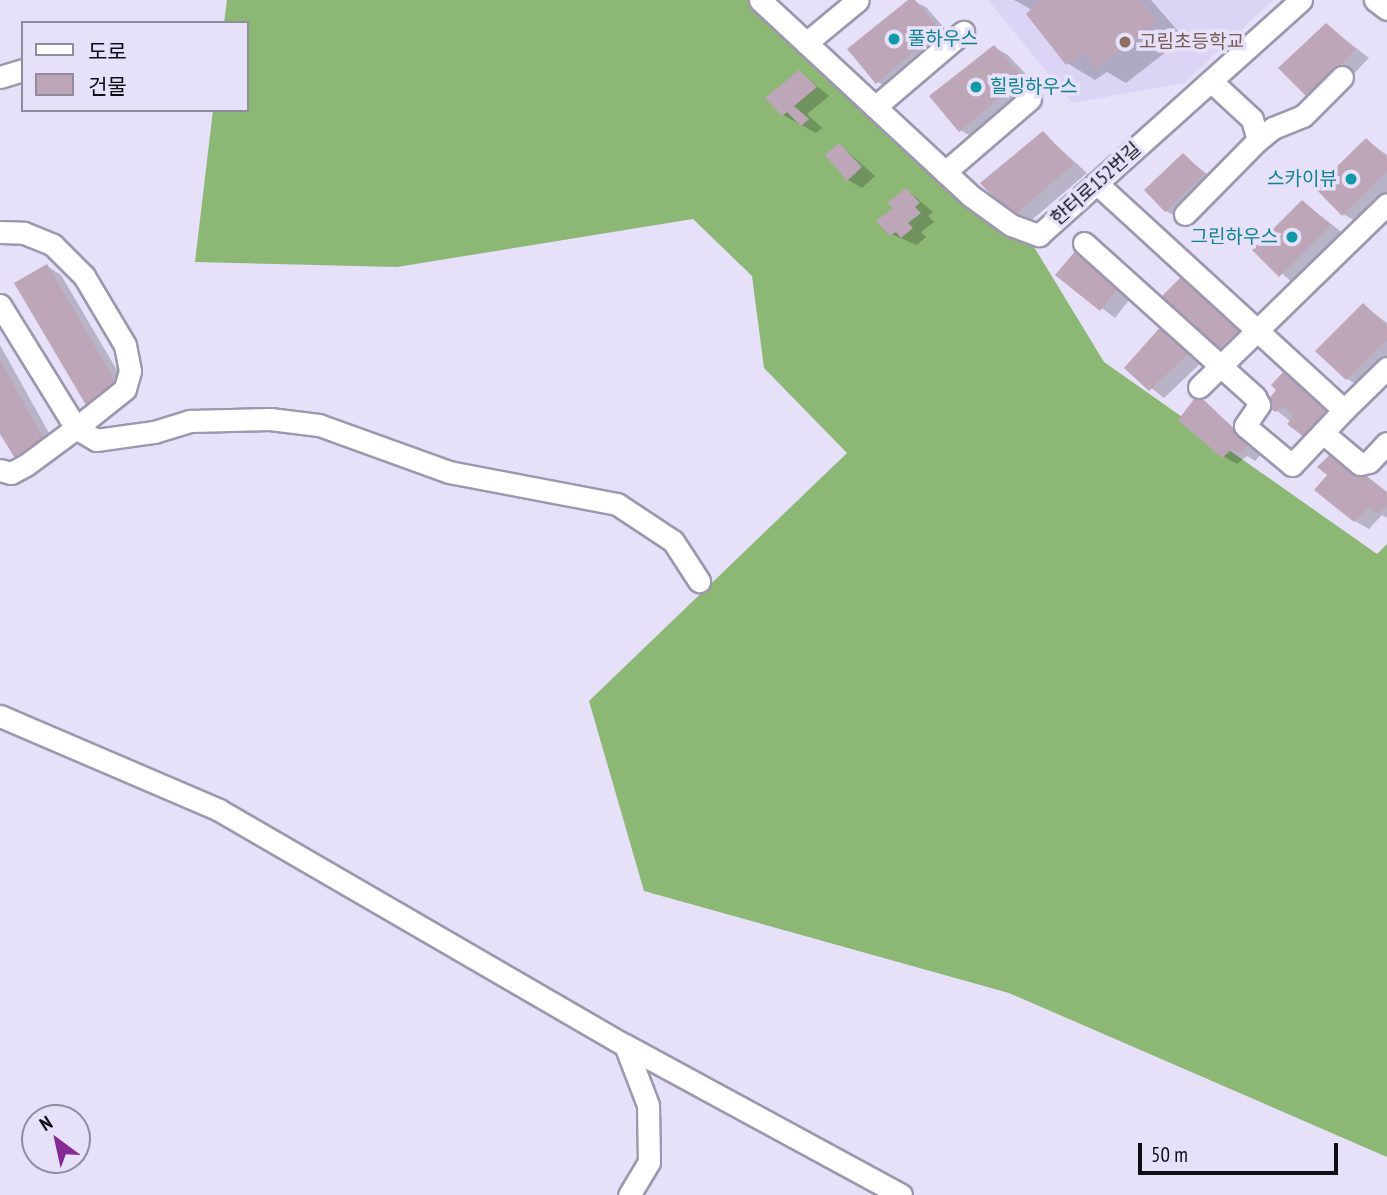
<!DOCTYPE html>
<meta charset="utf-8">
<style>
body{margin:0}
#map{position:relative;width:1387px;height:1195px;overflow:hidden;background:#e6e0f9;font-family:"PT Sans Narrow","Noto Sans KR",sans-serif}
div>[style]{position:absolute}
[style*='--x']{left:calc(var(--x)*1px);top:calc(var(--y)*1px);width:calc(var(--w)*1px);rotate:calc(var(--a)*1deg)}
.built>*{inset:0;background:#dcd4f4}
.forest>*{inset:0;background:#8cb775}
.shadow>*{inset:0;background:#0003}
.building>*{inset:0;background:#bca6b7}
.roads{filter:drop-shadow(2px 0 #9d97af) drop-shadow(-2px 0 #9d97af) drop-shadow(0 2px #9d97af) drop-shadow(0 -2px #9d97af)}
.street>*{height:21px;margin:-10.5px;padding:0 10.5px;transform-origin:10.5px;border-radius:10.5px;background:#fff}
.dots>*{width:19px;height:19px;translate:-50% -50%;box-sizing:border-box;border:4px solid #e6e0f9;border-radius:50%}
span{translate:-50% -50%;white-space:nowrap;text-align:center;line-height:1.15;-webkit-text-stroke:7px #e6e0f9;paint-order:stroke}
.culture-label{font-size:19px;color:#0d838f}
.left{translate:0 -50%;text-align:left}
.right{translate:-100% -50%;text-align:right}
.education-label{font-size:19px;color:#785e54}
.street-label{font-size:19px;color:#100d16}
.legend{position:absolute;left:21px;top:21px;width:228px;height:91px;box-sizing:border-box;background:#e6e0f9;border:2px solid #908c9e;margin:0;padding:9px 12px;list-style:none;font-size:21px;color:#100d16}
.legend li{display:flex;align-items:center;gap:14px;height:35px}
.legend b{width:35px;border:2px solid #908c9e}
.north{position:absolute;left:21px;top:1104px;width:70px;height:70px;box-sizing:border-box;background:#e6e0f9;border:2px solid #908c9e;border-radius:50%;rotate:327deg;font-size:19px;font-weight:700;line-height:28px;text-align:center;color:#100d16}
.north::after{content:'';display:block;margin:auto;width:24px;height:32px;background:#852994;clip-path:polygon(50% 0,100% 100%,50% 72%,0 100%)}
.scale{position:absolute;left:1138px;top:1143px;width:200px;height:32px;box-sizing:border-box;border:4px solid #100d16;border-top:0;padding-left:9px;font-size:21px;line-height:24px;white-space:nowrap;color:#100d16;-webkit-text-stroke:5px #e6e0f9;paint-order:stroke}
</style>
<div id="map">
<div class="built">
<div style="clip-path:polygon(988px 0,1273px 0,1184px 83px,1072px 103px)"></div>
</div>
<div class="forest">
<div style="clip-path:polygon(227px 0,760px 0,1031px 242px,1104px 362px,1377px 554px,1387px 544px,1387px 1157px,1009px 993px,644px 891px,589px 701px,847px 453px,764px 368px,752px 276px,693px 219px,397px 267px,195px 262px,213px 110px,247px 110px,247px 23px,224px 23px)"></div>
</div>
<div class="shadow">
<div style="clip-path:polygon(910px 0,926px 7px,953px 38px,892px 90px,878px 82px)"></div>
<div style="clip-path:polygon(1014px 0,1151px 0,1184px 38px,1126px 83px,1107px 72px,1095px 80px,1067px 63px,1032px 10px)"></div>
<div style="clip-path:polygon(1326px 25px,1369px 58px,1324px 104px)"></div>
<div style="clip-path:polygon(994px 47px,1008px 55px,1036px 85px,974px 138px,960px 130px)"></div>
<div style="clip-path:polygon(800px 72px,829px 96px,807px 114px,822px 128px,816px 133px,783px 115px)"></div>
<div style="clip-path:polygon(1043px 133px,1087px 173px,1027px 224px,1013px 216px)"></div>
<div style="clip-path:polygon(1366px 140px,1387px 155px,1387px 193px,1357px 222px,1343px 214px)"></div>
<div style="clip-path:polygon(840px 145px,875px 176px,862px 188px,848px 180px)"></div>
<div style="clip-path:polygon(1183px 155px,1218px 183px,1180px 219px,1166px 211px)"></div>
<div style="clip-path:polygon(907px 190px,933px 212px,928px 216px,934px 222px,921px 232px,926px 237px,917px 245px,891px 234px,895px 208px)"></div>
<div style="clip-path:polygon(1303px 202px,1344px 234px,1294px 284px,1255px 250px)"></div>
<div style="clip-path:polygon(1078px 252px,1132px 296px,1115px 318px,1058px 275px)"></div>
<div style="clip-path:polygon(47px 266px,61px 275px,131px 394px,101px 411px,87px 403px)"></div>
<div style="clip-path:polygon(1182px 278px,1252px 339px,1232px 358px,1217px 350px)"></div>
<div style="clip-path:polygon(1363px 305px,1387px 323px,1387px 361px,1362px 387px,1347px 379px)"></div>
<div style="clip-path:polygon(1164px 326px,1204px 360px,1164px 398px,1126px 368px)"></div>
<div style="clip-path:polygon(0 345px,59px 451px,0 430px)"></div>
<div style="clip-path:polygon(1285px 372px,1340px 420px,1319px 444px,1276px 410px)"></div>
<div style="clip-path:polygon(1198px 396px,1262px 453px,1255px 461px,1247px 456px,1237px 464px,1223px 456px)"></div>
<div style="clip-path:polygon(1348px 461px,1387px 492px,1387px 518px,1382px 515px,1369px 529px,1355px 521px)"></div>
</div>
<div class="building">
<div style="clip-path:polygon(908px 0,915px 0,940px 29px,876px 84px,847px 49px)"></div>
<div style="clip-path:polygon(1040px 0,1139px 0,1157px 22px,1096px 68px,1083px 53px,1066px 65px,1026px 14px)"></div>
<div style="clip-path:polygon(1326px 23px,1356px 49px,1308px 98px,1278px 68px)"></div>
<div style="clip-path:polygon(994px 45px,1023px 77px,959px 132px,929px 96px)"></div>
<div style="clip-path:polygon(799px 70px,817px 87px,794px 106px,809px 119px,801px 126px,787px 112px,782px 116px,765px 98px)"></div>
<div style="clip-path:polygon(1043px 131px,1074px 164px,1012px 217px,980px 183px)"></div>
<div style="clip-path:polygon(1366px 138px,1387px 158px,1387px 171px,1342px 216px,1315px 188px)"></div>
<div style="clip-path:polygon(839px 143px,862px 167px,847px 181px,825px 155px)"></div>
<div style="clip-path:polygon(1183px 153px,1205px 174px,1165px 212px,1144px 190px)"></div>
<div style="clip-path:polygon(906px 188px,920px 203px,915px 207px,921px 213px,908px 223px,913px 228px,901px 238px,896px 232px,890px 236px,876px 221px,893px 208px,887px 203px)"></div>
<div style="clip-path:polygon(1302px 200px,1331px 225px,1279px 277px,1252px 250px)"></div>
<div style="clip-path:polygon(1077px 249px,1119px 287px,1100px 311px,1055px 275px)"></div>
<div style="clip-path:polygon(47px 264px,118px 386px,86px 405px,14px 283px)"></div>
<div style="clip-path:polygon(1182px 276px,1239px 330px,1216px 351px,1161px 297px)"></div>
<div style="clip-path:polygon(1363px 303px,1387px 326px,1387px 340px,1346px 380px,1315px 351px)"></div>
<div style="clip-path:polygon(1164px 323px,1191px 351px,1149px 391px,1124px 368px)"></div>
<div style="clip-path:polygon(0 360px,46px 443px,16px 460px,0 434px)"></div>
<div style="clip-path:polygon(1285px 370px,1327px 411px,1304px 437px,1287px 424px,1294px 415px,1282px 406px,1275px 412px,1265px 404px,1276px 390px,1271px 385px)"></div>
<div style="clip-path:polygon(1198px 394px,1249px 444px,1240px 454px,1232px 449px,1222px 458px,1178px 420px)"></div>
<div style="clip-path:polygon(1334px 451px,1387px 493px,1387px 506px,1378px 514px,1369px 507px,1354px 522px,1314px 490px,1327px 475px,1317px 467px)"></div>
</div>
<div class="roads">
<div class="street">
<div style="--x:760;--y:0;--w:288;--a:42.9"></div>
<div style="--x:971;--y:196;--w:49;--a:35.9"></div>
<div style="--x:1011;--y:225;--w:30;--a:20"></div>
<div style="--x:1039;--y:235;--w:352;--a:-41.9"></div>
<div style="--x:1375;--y:0;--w:15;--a:37"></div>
<div style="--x:806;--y:43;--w:67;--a:-39.6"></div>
<div style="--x:0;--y:77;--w:24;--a:-17"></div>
<div style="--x:875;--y:107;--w:116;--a:-40.4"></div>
<div style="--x:1258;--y:140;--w:19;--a:-39"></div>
<div style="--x:1273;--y:128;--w:32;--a:-22"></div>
<div style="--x:1303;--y:116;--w:55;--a:-45"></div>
<div style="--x:945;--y:172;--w:112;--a:-40.7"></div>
<div style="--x:1185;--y:214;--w:104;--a:-45.4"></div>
<div style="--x:1258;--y:140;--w:22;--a:-106"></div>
<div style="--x:1252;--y:119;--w:56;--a:-137.2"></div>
<div style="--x:0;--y:232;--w:24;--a:2"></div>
<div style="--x:24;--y:233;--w:31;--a:22"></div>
<div style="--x:53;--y:245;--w:44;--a:45"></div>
<div style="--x:84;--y:276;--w:80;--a:59.3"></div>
<div style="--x:125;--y:345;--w:26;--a:79"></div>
<div style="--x:130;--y:371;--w:19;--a:106"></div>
<div style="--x:125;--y:389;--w:63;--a:141.5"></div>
<div style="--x:76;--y:428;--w:62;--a:143.5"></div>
<div style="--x:26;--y:465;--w:17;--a:152"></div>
<div style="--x:11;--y:473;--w:11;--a:-165"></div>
<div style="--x:1084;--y:243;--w:230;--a:42"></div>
<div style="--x:1255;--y:397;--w:9;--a:63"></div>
<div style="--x:1259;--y:405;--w:25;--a:124"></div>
<div style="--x:1245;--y:426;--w:61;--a:39.7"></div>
<div style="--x:1292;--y:465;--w:76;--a:-46.6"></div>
<div style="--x:1344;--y:410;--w:336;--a:-137.5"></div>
<div style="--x:0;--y:305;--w:145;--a:58.3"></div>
<div style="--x:76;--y:428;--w:23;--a:31"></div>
<div style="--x:96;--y:440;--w:59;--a:-7.9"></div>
<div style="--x:154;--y:432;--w:38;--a:-17"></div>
<div style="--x:190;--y:421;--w:80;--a:-1.4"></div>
<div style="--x:270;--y:419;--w:49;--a:7"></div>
<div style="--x:319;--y:425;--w:138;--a:19.9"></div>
<div style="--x:449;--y:472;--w:171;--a:10.8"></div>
<div style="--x:617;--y:504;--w:67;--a:33.5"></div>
<div style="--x:673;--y:541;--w:48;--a:57"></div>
<div style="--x:1199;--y:387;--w:262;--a:-44.2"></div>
<div style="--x:1344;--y:410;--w:60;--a:-44.3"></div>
<div style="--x:1323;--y:433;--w:48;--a:40"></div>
<div style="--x:1360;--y:464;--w:9;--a:-13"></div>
<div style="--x:1369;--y:462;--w:26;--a:-47"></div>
<div style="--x:0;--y:716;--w:238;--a:23.2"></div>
<div style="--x:219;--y:810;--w:469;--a:30.1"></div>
<div style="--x:625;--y:1045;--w:64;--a:69"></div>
<div style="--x:648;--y:1105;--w:57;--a:89"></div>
<div style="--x:649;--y:1162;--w:39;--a:121"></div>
<div style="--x:625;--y:1045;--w:314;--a:28.5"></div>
</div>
</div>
<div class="dots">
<div style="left:894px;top:39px;background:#0f9aa8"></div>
<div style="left:1125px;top:42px;background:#8d6e63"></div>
<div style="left:976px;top:87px;background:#0f9aa8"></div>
<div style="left:1351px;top:179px;background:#0f9aa8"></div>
<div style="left:1292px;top:237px;background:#0f9aa8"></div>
</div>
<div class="culture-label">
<span class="left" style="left:908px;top:39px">풀하우스</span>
<span class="left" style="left:990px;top:87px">힐링하우스</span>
<span class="right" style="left:1337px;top:179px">스카이뷰</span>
<span class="right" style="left:1278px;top:237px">그린하우스</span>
</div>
<div class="education-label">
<span class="left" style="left:1139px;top:42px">고림초등학교</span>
</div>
<div class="street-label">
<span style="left:1096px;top:184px;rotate:-42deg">한터로152번길</span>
</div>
<ul class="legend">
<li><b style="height:9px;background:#fff"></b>도로</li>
<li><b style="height:19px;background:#bca6b7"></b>건물</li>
</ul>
<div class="north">N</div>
<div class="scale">50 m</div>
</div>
